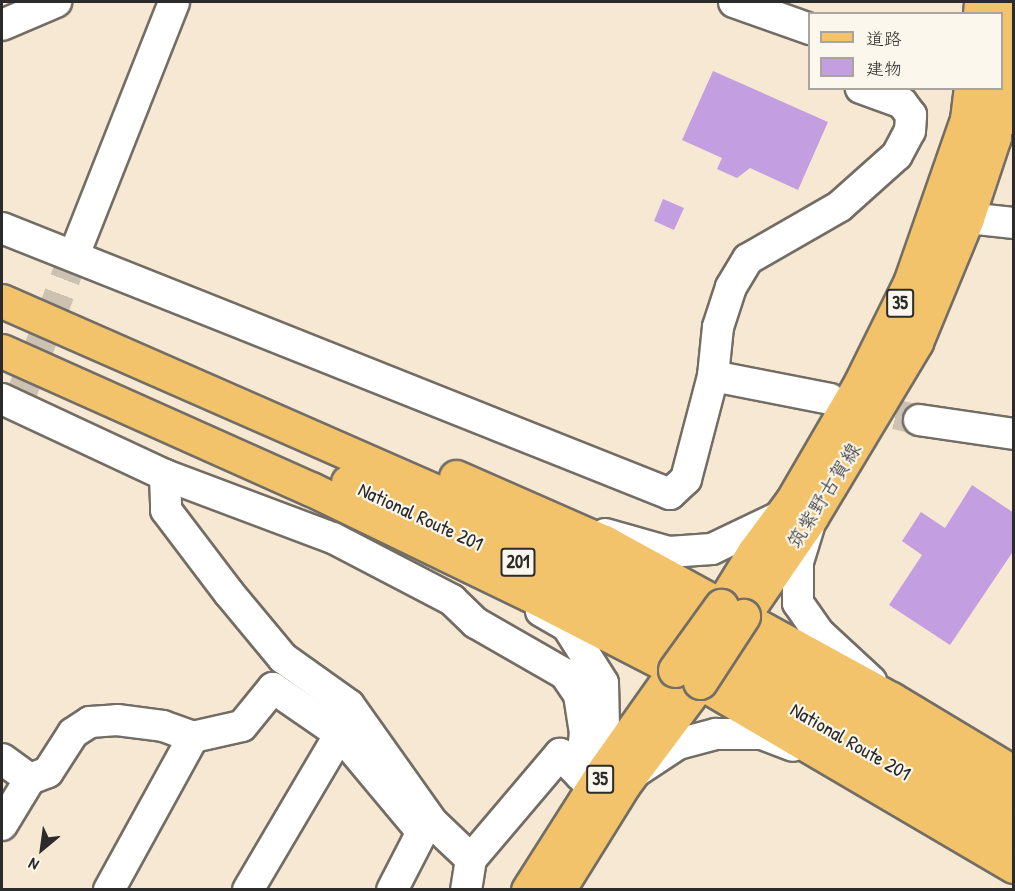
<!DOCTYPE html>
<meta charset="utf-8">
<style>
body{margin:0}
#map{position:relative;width:1015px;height:891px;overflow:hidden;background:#f6e8d2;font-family:"Patrick Hand","Klee One",sans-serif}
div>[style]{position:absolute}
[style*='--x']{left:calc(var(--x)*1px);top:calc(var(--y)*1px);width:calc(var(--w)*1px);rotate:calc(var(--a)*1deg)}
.building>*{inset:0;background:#c39fe1}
.minor-tunnel>*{height:30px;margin-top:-15px;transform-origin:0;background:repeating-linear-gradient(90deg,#cdc2b1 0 30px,transparent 0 45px)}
.roads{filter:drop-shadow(2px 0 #726d65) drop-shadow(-2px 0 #726d65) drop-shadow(0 2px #726d65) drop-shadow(0 -2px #726d65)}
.minor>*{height:30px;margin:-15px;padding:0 15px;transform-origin:15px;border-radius:15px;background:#fff}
.major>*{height:33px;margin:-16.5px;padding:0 16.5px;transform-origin:16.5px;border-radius:16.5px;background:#f2c36a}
.highway>*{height:33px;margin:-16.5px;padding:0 16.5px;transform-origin:16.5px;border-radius:16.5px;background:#f2c36a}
.bridges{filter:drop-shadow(2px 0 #726d65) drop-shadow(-2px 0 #726d65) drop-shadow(0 2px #726d65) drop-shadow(0 -2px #726d65)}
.major-bridge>*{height:33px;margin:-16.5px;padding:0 16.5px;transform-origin:16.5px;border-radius:16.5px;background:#f2c36a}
span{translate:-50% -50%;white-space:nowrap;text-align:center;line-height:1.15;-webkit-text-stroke:4.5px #fbf7ec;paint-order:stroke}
.shield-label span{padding:2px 4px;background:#fbf7ec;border:2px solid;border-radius:4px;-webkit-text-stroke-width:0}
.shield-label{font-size:18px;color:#2b2b2b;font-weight:700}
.street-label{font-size:20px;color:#2b2b2b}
.frame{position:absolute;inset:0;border:3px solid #2b2b2b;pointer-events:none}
.legend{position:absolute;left:808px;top:12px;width:195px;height:78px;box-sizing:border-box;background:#fbf7ec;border:2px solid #a8a59f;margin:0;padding:8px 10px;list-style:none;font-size:18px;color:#2b2b2b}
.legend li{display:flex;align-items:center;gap:12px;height:30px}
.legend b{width:30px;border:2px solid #a8a59f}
.north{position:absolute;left:12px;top:819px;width:60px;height:60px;-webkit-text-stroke:4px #fbf7ec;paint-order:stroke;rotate:209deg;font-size:16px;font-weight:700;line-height:24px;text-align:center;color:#2b2b2b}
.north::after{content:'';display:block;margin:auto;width:21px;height:27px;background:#2b2b2b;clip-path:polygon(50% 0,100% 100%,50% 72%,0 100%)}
</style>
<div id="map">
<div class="building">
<div style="clip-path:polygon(713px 71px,828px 122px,798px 190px,750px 168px,737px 178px,717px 169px,722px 158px,682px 140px)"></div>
<div style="clip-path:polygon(663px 199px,684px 208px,674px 230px,654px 221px)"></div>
<div style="clip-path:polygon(972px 485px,1014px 513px,1014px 550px,950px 645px,889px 605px,922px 555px,902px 541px,921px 512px,945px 528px)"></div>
</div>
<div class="minor-tunnel">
<div style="--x:852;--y:404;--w:69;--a:13.4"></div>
<div style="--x:17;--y:406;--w:161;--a:-69.3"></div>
</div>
<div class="roads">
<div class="minor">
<div style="--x:734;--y:2;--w:81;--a:19.6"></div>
<div style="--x:2;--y:25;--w:59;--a:-23.1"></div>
<div style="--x:967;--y:218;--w:47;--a:6.1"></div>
<div style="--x:2;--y:228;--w:719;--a:21.71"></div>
<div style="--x:670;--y:494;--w:22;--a:-43"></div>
<div style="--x:686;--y:479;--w:106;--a:-75.3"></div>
<div style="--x:713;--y:376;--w:49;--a:-84.2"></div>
<div style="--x:718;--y:327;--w:42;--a:-72"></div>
<div style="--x:731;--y:287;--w:33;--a:-59"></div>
<div style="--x:748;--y:259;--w:106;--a:-29.9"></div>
<div style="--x:840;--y:206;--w:76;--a:-41.8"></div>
<div style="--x:897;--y:155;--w:27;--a:-62"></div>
<div style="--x:910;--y:131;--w:16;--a:-86"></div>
<div style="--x:911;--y:115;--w:15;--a:-127"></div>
<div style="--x:902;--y:103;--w:44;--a:-159.9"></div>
<div style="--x:74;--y:255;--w:272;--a:-68.4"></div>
<div style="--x:713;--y:376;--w:119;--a:11.1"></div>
<div style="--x:2;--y:399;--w:180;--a:25"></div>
<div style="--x:165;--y:475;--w:179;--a:20.6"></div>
<div style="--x:333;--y:538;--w:134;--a:27.5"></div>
<div style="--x:452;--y:600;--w:33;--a:44"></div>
<div style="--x:476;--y:623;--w:103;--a:29.8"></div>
<div style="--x:565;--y:674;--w:25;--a:56"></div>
<div style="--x:579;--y:695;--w:38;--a:81"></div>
<div style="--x:585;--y:733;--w:42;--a:96.8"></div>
<div style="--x:919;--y:420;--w:96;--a:8.4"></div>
<div style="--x:165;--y:475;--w:35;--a:88"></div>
<div style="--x:166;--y:510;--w:104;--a:52.8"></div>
<div style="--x:229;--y:593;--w:85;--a:50.3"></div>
<div style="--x:283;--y:658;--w:81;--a:35.5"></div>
<div style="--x:349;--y:705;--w:145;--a:54.6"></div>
<div style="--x:433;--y:823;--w:52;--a:43.5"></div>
<div style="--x:471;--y:859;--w:31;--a:99"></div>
<div style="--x:809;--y:526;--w:37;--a:107"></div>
<div style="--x:798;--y:561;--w:42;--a:90"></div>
<div style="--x:798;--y:603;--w:37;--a:55"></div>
<div style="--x:819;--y:633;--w:71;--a:42.7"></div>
<div style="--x:605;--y:534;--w:66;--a:15.7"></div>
<div style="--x:669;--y:552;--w:43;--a:-4"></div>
<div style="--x:712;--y:549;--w:76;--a:-25.6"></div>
<div style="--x:541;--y:611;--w:30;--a:30"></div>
<div style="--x:567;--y:626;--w:67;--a:57.7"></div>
<div style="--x:603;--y:683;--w:86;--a:88.7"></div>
<div style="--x:2;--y:759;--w:34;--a:36"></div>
<div style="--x:30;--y:779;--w:19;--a:-21"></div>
<div style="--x:48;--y:772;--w:46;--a:-57.3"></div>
<div style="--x:73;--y:733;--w:20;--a:-33"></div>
<div style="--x:90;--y:722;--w:27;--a:-4"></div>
<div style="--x:117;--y:720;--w:46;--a:7.4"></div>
<div style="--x:163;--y:726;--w:32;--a:20"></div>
<div style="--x:193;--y:737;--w:50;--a:-12.7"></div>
<div style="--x:242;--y:726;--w:49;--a:-50.8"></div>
<div style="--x:273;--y:688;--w:81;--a:34.5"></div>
<div style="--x:340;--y:734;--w:128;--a:50.1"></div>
<div style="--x:422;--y:832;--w:65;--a:117.3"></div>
<div style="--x:637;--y:771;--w:49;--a:-33.4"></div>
<div style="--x:678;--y:744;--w:39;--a:-15"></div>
<div style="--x:716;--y:734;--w:46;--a:0"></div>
<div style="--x:762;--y:734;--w:33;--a:21"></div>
<div style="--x:2;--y:825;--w:54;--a:-58.7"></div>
<div style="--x:471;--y:859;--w:138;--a:-49.7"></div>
<div style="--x:560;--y:754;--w:43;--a:45.9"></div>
<div style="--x:109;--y:890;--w:175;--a:-61.2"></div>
<div style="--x:248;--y:890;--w:181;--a:-59.5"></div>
</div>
<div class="major">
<div style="--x:980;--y:14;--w:12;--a:-85"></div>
<div style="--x:721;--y:606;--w:63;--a:-58.6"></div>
<div style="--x:754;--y:552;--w:64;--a:-53.3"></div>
<div style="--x:792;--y:501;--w:133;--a:-59.8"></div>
<div style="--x:859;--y:386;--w:115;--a:-63.7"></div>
<div style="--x:910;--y:283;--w:174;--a:-70.8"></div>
<div style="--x:967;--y:119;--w:31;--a:-83"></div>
<div style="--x:743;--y:616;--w:120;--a:-55.5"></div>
<div style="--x:811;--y:517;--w:204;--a:-59"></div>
<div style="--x:916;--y:342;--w:134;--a:-67.6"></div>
<div style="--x:967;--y:218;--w:85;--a:-71.6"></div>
<div style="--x:994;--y:137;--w:136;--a:-82.8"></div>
<div style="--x:528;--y:890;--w:143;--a:-57.5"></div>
<div style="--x:605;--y:769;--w:121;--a:-54.7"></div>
<div style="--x:558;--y:890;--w:125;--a:-58.1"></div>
<div style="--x:624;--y:784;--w:127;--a:-53.3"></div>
</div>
<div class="highway">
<div style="--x:2;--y:301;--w:486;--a:23.7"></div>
<div style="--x:447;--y:496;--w:174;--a:25.8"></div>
<div style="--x:604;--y:572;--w:193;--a:28.2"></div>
<div style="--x:774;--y:663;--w:277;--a:30.1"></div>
<div style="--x:2;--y:351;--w:338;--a:24.1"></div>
<div style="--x:311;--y:489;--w:255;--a:25.8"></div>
<div style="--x:541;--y:600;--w:179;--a:27.3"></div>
<div style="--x:700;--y:682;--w:364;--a:30.4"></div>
<div style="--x:456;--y:477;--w:162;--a:23.7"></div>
<div style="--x:604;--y:542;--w:327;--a:28.7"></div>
<div style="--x:891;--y:699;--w:144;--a:31"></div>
<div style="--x:348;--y:482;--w:260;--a:25.5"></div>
<div style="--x:583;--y:594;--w:346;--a:28.6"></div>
<div style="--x:887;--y:760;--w:148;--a:30.9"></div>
</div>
</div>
<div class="bridges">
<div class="major-bridge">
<div style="--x:675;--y:670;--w:79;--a:-54.3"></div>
<div style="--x:700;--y:682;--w:79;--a:-56.9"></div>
</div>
</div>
<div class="shield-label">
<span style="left:900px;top:303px">35</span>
<span style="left:518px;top:562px">201</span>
<span style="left:600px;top:779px">35</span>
</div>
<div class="street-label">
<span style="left:823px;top:495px;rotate:-58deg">筑紫野古賀線</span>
<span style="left:421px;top:516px;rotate:25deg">National Route 201</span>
<span style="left:851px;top:741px;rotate:30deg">National Route 201</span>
</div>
<div class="frame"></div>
<ul class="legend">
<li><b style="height:8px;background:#f2c36a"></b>道路</li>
<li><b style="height:16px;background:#c39fe1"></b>建物</li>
</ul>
<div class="north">N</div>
</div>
